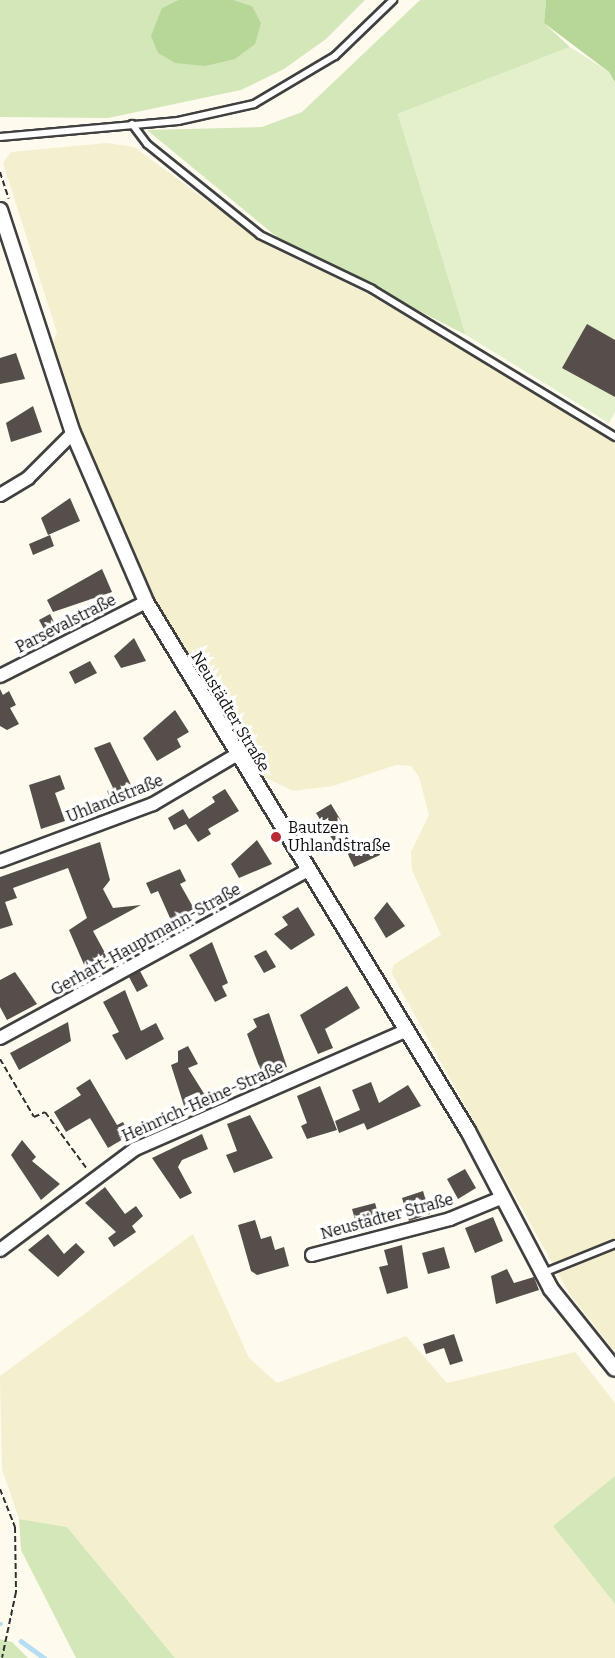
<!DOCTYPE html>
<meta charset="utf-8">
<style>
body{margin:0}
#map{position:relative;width:615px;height:1658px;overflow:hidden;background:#fefbee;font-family:Bitter,serif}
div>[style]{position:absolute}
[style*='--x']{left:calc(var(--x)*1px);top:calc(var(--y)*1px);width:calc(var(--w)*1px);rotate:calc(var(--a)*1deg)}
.farmland>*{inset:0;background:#f3efcf}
.green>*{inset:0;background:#d3e7b9}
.forest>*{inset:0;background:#b7d799}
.pitch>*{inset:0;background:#e4efcb}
.stream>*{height:4.5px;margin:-2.25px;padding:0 2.25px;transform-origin:2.25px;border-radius:2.25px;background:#b5def3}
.building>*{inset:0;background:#554e4a}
.path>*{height:2px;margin-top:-1px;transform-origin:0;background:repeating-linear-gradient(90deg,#2f2f2f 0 6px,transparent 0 9px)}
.roads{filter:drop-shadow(2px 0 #404040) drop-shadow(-2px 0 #404040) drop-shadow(0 2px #404040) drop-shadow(0 -2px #404040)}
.service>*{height:6px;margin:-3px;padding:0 3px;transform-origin:3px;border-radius:3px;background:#fff}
.minor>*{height:12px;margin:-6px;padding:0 6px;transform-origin:6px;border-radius:6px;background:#fff}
.tertiary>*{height:14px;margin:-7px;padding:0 7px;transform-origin:7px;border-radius:7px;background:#fff}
.dots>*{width:16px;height:16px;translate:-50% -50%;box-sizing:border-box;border:3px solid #fff;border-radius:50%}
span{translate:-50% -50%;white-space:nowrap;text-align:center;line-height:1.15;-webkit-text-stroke:6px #fff;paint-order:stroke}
.street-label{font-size:16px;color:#0d0d0d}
.poi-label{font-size:16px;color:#0d0d0d}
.left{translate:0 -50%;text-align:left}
</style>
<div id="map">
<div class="farmland">
<div style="clip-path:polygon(107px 143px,134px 147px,262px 241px,370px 295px,615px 440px,615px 1352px,569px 1293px,392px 974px,393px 965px,441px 935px,412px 870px,411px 852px,429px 815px,419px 777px,411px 766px,396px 765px,333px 786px,293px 791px,260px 775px,152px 595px,100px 483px,51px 346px,57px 333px,3px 163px,11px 152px)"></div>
<div style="clip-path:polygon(193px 1234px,249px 1358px,277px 1383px,406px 1336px,447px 1383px,575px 1352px,615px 1403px,615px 1476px,553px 1526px,615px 1604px,615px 1658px,175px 1658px,67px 1527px,19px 1519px,2px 1469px,0 1376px)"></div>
</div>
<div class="green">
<div style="clip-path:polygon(0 0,178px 0,162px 8px,252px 6px,234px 0,365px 0,326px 39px,284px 69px,241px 90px,108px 118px,0 117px)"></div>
<div style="clip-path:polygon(420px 0,546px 0,544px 23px,570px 47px,398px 114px,466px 335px,278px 238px,147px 130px,262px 127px,302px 112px)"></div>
<div style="clip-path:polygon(615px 1476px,615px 1604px,553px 1526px)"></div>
<div style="clip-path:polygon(19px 1519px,67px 1527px,175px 1658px,76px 1658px,21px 1550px)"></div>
<div style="clip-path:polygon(0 1639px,12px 1642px,28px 1658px,0 1658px)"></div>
</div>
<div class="forest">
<div style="clip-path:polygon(178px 0,234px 0,252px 6px,261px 23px,255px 44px,235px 59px,205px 66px,175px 63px,158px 53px,151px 36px,162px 8px)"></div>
<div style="clip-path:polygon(546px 0,615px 0,615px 83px,609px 72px,544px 23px)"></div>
</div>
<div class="pitch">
<div style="clip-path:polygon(570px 47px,609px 72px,615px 83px,615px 412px,609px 423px,466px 335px,398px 114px)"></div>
</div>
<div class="stream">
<div style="--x:0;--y:1624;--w:1;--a:0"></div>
<div style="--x:21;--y:1641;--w:29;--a:36"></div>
</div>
<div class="building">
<div style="clip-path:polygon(587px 324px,615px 340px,615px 397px,562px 368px)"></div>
<div style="clip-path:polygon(16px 353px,25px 379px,0 384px,0 358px)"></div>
<div style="clip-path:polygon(33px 406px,42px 432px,11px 442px,6px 423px)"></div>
<div style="clip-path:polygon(70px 498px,80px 521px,48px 535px,41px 518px)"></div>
<div style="clip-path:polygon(50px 535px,54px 546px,33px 555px,29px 544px)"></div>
<div style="clip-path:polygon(102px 569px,112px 592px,53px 612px,47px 600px)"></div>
<div style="clip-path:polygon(50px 614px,56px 626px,45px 631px,39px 620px)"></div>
<div style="clip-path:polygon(134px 638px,146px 661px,121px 668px,114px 656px)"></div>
<div style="clip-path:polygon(90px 661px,97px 673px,75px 684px,69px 672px)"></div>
<div style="clip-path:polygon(0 689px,3px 695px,9px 691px,16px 705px,10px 708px,19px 724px,7px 730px,0 726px)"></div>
<div style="clip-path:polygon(175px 710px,189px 732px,177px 739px,181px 747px,157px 761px,143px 738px)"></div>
<div style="clip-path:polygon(110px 742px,136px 795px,113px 804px,107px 791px,113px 788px,94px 748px)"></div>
<div style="clip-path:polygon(60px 775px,65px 789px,55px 793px,65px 821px,41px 829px,29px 785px)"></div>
<div style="clip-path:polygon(225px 789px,239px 811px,208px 829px,211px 834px,198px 842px,186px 824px,174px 830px,168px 818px,183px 809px,189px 819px,215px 802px,212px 797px)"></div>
<div style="clip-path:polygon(331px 804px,358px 849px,374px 842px,380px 855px,354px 867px,340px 838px,334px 842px,316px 813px)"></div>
<div style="clip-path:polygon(257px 840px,272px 864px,239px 878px,231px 864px)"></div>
<div style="clip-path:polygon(100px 842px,110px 880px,103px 889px,113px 908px,141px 905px,93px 931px,110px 962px,88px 974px,69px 930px,87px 918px,68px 868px,13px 888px,17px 898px,5px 902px,13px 925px,0 929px,0 877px)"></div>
<div style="clip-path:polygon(180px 869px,186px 881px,180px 884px,197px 914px,174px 927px,158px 891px,151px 894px,146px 883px)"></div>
<div style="clip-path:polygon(387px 902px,405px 926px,386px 938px,374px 918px)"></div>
<div style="clip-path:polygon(298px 907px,315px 935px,291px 950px,274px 934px,288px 925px,282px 917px)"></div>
<div style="clip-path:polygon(140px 937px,147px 949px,135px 955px,129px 944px)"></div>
<div style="clip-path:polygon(212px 942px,228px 983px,222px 986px,227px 996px,215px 1002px,189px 955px)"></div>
<div style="clip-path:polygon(266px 950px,276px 967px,264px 973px,254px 956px)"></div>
<div style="clip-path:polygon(140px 971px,148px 986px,137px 992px,129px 977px)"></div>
<div style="clip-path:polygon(15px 972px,37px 1004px,7px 1020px,0 1007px,0 980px)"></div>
<div style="clip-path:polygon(347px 986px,360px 1008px,325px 1029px,333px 1048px,318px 1054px,300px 1015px)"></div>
<div style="clip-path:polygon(125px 990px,141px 1031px,156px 1023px,164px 1039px,126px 1060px,112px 1035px,119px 1032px,103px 1002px)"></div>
<div style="clip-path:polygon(269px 1013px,287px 1067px,263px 1077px,247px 1034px,257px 1027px,253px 1019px)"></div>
<div style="clip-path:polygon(68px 1022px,71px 1041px,19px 1070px,10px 1053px)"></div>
<div style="clip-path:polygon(188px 1046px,198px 1064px,188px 1068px,208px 1100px,185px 1109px,171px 1065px,178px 1062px,178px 1051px)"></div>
<div style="clip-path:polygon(90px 1079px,117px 1125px,123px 1122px,130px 1135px,108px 1148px,90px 1118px,66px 1132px,54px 1112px,81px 1095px,76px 1088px)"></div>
<div style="clip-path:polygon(371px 1082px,379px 1103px,408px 1085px,421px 1106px,367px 1130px,364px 1123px,339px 1133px,335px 1121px,360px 1110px,352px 1090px)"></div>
<div style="clip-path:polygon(320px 1086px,337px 1130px,307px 1139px,301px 1126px,307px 1123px,297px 1096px)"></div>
<div style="clip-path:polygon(250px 1115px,273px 1158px,234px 1173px,226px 1155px,237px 1151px,227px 1124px)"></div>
<div style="clip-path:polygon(202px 1134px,208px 1149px,182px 1160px,178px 1167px,192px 1193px,180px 1199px,152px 1158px)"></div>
<div style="clip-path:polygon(22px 1140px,36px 1157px,32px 1161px,60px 1184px,41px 1200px,11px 1155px)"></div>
<div style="clip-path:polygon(465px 1169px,476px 1188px,458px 1199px,447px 1179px)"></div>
<div style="clip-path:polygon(105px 1187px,125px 1214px,136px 1206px,143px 1216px,132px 1226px,136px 1232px,114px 1247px,108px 1238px,116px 1232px,85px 1203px)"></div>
<div style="clip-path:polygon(423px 1191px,430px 1214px,409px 1221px,402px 1198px)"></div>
<div style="clip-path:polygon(375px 1203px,381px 1224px,358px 1230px,352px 1209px)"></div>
<div style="clip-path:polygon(493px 1217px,503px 1241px,475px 1253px,465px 1228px)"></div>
<div style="clip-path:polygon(255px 1220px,261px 1239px,271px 1236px,275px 1250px,284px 1247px,289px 1266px,257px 1275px,251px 1271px,238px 1225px)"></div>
<div style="clip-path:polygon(48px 1234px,64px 1254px,76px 1243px,85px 1252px,58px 1277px,28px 1250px)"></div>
<div style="clip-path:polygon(402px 1245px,408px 1288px,387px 1294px,379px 1267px,388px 1265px,384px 1250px)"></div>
<div style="clip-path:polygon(444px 1247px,450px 1268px,428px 1274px,422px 1253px)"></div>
<div style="clip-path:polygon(507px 1269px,514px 1283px,534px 1277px,539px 1290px,496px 1304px,491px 1276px)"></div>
<div style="clip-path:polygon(454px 1334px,463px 1361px,450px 1365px,444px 1348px,426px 1354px,423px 1344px)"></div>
</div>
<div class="path">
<div style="--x:0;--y:172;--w:28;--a:72"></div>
<div style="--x:0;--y:1059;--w:67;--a:59.6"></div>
<div style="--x:34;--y:1117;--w:12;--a:-24"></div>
<div style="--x:45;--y:1112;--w:71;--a:53.6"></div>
<div style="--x:0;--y:1489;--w:41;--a:68.5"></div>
<div style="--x:15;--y:1527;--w:65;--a:89.1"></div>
<div style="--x:16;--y:1592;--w:67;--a:102"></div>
</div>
<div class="roads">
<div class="service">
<div style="--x:132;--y:124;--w:25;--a:53"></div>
<div style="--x:147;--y:144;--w:145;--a:38.8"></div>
<div style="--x:260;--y:235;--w:124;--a:25.7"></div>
<div style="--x:372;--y:289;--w:285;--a:31.3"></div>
<div style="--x:0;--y:137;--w:179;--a:-5.1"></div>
<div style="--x:178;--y:121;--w:78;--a:-12.6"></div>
<div style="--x:254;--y:104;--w:94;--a:-30.7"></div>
<div style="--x:335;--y:56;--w:81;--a:-44"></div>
<div style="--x:543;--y:1273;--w:78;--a:-21.9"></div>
</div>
<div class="minor">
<div style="--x:0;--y:495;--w:33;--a:-31"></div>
<div style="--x:28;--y:478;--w:64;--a:-45"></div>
<div style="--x:0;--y:676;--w:164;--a:-26.9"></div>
<div style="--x:0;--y:861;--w:163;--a:-20.4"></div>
<div style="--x:153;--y:804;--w:96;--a:-30.6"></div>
<div style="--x:0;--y:1038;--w:351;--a:-28.6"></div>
<div style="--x:0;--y:1250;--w:169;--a:-36.8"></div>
<div style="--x:135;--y:1149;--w:295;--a:-23.6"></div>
<div style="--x:312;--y:1255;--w:143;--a:-14.6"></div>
<div style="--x:450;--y:1219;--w:57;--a:-22.5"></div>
</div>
<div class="tertiary">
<div style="--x:0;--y:210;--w:235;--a:71.9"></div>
<div style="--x:73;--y:433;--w:184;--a:66.6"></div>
<div style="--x:146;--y:602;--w:619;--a:58.67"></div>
<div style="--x:468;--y:1131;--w:178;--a:62.3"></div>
<div style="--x:551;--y:1289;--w:102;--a:51.3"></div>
</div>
</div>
<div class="dots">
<div style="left:276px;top:837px;background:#b72b37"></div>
</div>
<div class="street-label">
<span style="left:66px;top:624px;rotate:-27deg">Parsevalstraße</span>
<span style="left:230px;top:712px;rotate:59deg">Neustädter Straße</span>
<span style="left:115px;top:799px;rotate:-22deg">Uhlandstraße</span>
<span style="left:146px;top:940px;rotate:-29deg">Gerhart-Hauptmann-Straße</span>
<span style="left:203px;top:1102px;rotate:-24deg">Heinrich-Heine-Straße</span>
<span style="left:387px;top:1217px;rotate:-15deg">Neustädter Straße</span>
</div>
<div class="poi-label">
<span class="left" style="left:288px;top:837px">Bautzen<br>Uhlandstraße</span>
</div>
</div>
